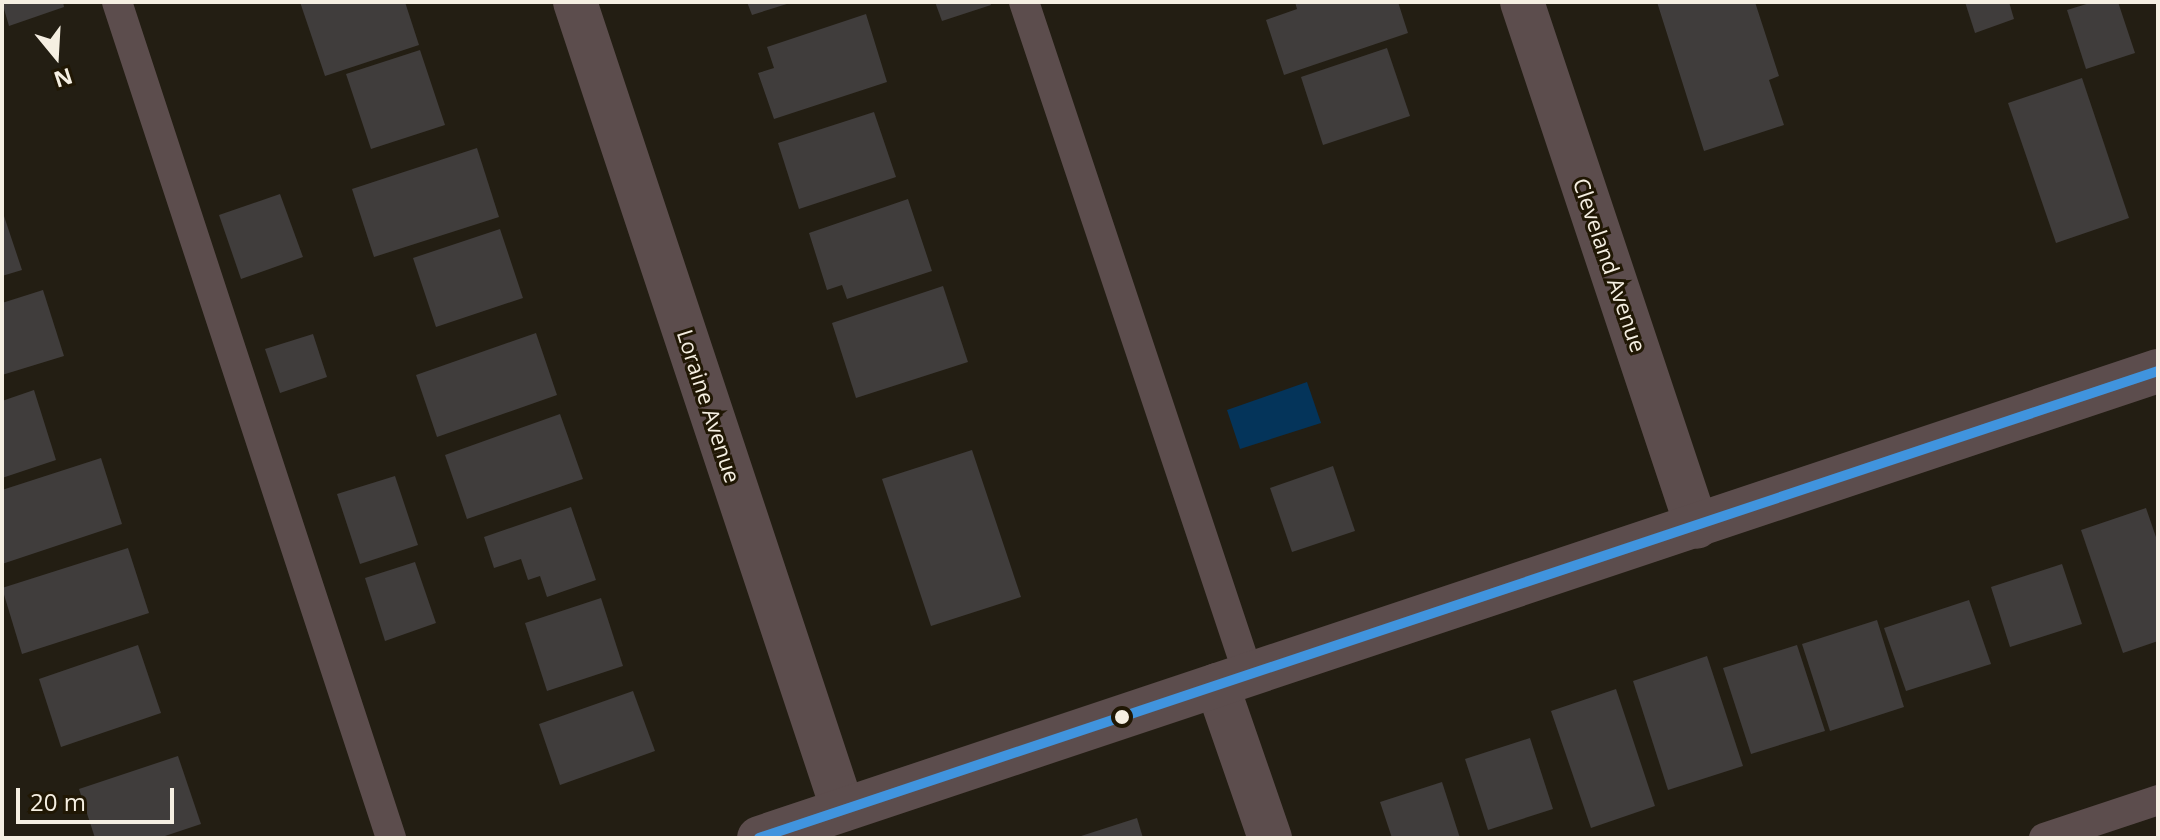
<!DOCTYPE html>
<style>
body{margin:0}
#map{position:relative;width:2160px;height:840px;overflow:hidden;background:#231e13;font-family:"Open Sans",sans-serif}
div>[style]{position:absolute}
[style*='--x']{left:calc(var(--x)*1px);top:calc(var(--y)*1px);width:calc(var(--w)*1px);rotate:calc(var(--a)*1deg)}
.water>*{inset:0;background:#04345a}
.building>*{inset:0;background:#403d3c}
.service>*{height:30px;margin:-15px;padding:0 15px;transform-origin:15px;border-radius:15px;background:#5c4d4d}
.minor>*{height:44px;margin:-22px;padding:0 22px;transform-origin:22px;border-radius:22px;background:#5c4d4d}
.tertiary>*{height:44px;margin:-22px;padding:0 22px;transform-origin:22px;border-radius:22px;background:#5c4d4d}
.bus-1>*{height:10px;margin:-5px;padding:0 5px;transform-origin:5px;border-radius:5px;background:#4094de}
.dots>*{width:22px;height:22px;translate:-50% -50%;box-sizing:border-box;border:4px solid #201704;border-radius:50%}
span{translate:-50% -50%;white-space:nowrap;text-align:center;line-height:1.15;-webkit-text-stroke:6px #201704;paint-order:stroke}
.street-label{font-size:22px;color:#f5efe2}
.frame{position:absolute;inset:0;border:4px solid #f5efe2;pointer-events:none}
.north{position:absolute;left:16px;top:16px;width:80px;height:80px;-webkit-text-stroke:6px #201704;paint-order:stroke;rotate:162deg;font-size:22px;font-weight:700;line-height:32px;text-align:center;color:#f5efe2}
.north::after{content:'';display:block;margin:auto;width:28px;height:36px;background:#f5efe2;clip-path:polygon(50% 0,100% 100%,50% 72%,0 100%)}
.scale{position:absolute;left:16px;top:788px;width:158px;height:36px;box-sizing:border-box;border:4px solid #f5efe2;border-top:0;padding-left:10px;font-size:24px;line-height:28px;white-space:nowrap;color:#f5efe2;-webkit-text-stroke:6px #201704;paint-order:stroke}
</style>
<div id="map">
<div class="water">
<div style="clip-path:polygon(1307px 382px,1321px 423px,1240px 449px,1227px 410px)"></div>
</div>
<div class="building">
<div style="clip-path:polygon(2px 2px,63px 2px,64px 7px,9px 26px)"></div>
<div style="clip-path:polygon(300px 2px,405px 2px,419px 45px,325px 76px)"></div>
<div style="clip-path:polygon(747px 2px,790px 2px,790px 3px,752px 15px)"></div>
<div style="clip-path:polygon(935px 2px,990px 2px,991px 5px,942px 21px)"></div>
<div style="clip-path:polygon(1295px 2px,1398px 2px,1408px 33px,1284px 75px,1266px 20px,1297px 9px)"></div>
<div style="clip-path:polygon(1657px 2px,1755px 2px,1779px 76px,1769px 80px,1784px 125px,1704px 151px)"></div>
<div style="clip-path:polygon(1965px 2px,2009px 2px,2014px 19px,1975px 33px)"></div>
<div style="clip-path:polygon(2093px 2px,2118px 2px,2135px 53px,2086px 69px,2067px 10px)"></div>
<div style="clip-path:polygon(866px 14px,887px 82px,774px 119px,758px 73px,774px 68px,767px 47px)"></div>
<div style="clip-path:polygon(1387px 48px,1410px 116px,1323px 145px,1301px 77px)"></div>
<div style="clip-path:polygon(420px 50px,445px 125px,371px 149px,346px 74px)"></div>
<div style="clip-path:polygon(2082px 78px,2129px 218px,2056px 243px,2008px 103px)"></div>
<div style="clip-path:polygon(874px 112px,896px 177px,799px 209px,778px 143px)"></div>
<div style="clip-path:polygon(477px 148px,499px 217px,374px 257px,352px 189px)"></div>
<div style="clip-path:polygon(280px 194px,303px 257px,241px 279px,219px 215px)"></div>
<div style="clip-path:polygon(908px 199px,932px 271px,847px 299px,842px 285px,827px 290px,809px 233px)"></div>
<div style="clip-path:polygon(2px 210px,22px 270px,2px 276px)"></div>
<div style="clip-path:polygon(500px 229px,523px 298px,436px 327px,413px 258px)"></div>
<div style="clip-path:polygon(943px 286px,968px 362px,856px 398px,832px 323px)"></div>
<div style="clip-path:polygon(43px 290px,64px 356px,2px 375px,2px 303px)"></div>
<div style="clip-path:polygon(536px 333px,557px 395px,437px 437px,416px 375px)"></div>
<div style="clip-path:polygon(313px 334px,327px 377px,280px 393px,265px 349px)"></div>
<div style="clip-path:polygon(34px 390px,56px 460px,2px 478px,2px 401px)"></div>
<div style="clip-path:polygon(560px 414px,583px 479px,467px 519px,445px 455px)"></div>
<div style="clip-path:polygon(972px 450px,1021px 597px,931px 626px,882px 479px)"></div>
<div style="clip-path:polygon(101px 458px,122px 524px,2px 564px,2px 490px)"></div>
<div style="clip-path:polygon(1333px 466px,1355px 531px,1292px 552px,1270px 488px)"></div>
<div style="clip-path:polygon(395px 476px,418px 545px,360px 564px,337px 494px)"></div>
<div style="clip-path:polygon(571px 507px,596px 580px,547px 597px,540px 576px,528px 580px,521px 559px,494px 568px,484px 537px)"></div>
<div style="clip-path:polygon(2146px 508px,2158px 543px,2158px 641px,2123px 653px,2081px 530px)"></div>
<div style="clip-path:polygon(128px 548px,149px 613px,22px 654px,2px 588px)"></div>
<div style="clip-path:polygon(415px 562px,436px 623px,385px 641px,365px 578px)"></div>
<div style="clip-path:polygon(2062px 564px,2082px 624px,2010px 647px,1991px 587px)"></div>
<div style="clip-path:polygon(601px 598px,623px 666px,547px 691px,525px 623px)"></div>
<div style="clip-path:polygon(1969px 600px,1991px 664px,1906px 691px,1884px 628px)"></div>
<div style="clip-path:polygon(1877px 620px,1904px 707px,1830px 731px,1802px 644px)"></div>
<div style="clip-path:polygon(138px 645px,161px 713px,61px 747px,39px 679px)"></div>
<div style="clip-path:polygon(1797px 645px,1825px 731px,1751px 754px,1723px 668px)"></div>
<div style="clip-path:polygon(1707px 656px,1743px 766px,1668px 790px,1633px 681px)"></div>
<div style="clip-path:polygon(1616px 689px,1655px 806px,1591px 828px,1551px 711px)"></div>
<div style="clip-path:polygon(633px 691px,655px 751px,560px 785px,539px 724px)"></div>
<div style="clip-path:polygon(1530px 738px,1553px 809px,1488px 830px,1465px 759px)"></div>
<div style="clip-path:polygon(178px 756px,201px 824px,159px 838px,95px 838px,79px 789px)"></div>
<div style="clip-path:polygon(1442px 782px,1460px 838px,1392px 838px,1380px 802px)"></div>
<div style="clip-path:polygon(1137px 818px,1143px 838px,1078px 838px,1078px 837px)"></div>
</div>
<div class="service">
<div style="--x:117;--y:2;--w:880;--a:71.85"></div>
<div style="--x:1024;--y:2;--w:711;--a:71.54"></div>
<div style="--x:2044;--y:838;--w:120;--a:-18.4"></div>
</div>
<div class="minor">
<div style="--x:575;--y:2;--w:851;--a:71.65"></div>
<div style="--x:1522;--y:2;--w:553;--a:71.57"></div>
<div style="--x:1217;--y:685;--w:162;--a:70.9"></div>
</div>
<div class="tertiary">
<div style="--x:759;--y:838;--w:1475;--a:-18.46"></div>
</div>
<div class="bus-1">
<div style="--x:759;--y:838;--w:1475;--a:-18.46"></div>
</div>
<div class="dots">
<div style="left:1122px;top:717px;background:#f5efe2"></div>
</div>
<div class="street-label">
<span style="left:1610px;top:265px;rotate:71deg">Cleveland Avenue</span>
<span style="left:709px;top:406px;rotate:72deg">Loraine Avenue</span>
</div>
<div class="frame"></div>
<div class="north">N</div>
<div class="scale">20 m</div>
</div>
